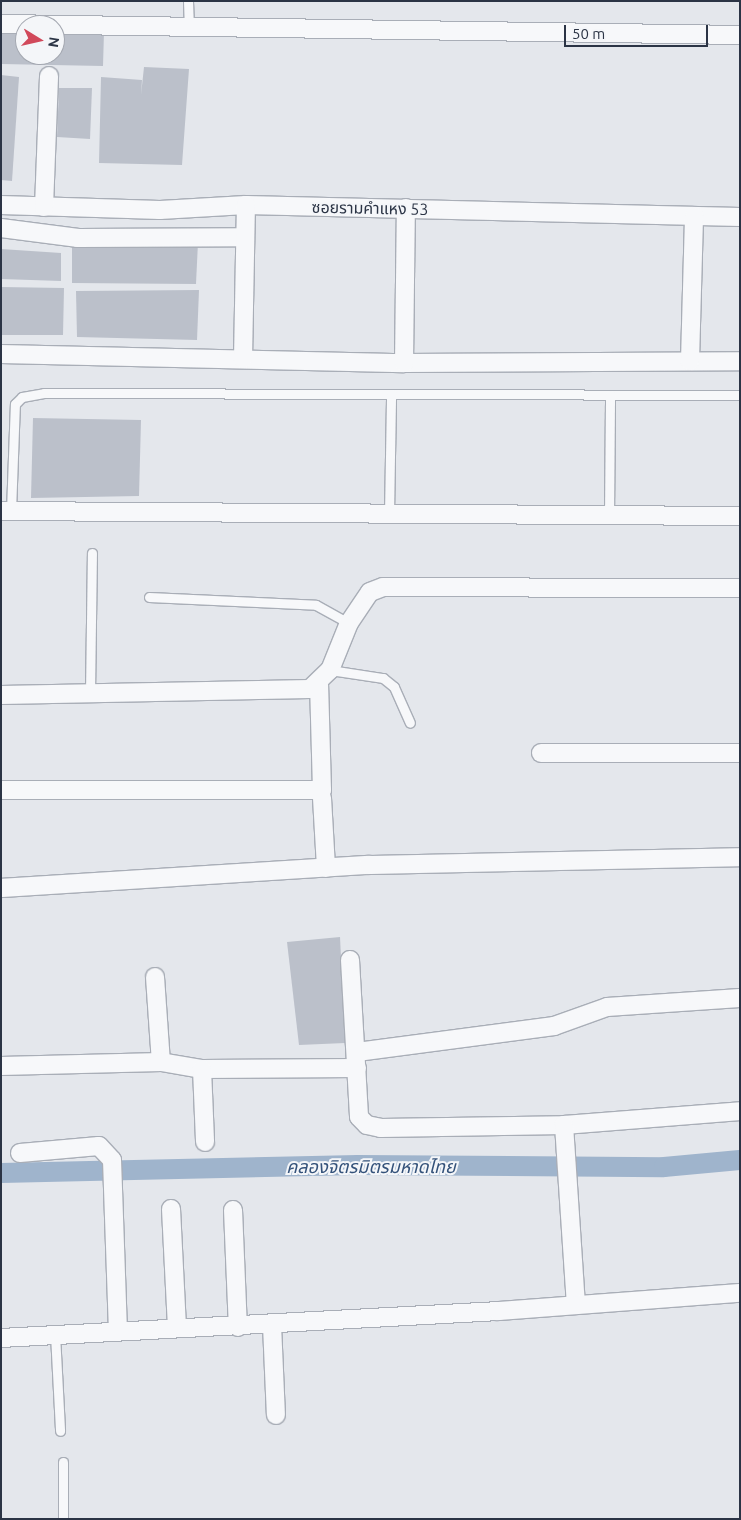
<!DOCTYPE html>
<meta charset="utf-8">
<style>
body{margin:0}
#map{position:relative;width:741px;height:1520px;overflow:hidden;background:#e4e7ec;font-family:Ubuntu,"Noto Sans Thai",sans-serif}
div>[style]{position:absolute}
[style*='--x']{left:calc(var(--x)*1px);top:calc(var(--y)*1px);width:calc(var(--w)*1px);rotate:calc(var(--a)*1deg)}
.canal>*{height:20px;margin:-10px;padding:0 10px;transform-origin:10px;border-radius:10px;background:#9fb4cc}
.building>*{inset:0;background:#bbc0ca}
.roads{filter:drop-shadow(1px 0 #a9aeb7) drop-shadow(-1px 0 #a9aeb7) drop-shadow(0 1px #a9aeb7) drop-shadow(0 -1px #a9aeb7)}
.service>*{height:9px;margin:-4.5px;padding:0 4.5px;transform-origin:4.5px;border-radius:4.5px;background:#f7f8fa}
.minor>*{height:18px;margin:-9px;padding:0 9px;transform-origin:9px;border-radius:9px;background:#f7f8fa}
span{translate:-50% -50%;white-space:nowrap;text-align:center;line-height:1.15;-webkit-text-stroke:4px #f4f6f9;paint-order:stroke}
.street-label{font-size:16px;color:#2b3445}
.water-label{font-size:18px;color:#34527a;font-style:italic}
.frame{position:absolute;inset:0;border:2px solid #2b3445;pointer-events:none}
.north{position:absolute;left:15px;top:15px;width:50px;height:50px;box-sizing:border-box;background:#f4f6f9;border:1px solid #a4a8b1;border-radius:50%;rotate:99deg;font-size:14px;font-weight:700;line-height:20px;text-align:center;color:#2b3445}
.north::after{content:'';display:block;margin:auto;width:18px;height:22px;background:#d1495b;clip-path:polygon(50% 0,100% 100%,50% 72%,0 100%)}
.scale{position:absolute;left:564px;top:25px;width:144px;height:22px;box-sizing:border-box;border:2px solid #2b3445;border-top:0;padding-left:6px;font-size:15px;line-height:18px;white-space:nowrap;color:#2b3445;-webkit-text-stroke:4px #f4f6f9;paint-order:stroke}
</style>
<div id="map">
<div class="canal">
<div style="--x:1;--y:1173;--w:357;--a:-1.3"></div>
<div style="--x:358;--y:1165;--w:306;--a:0.4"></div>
<div style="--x:664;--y:1167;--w:76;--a:-5.3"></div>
</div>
<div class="building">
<div style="clip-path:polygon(1px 32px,25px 32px,25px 55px,55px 55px,55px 32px,104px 32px,103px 66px,1px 64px)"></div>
<div style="clip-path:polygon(144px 67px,189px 69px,182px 165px,99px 163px,101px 77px,142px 80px,141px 95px)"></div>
<div style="clip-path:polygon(1px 75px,19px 77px,12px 181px,1px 180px)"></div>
<div style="clip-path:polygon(59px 88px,92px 88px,90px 139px,57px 137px)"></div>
<div style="clip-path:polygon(198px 242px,196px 284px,72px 283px,72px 246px)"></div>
<div style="clip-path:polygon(1px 249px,61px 253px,61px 281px,1px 279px)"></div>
<div style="clip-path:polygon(1px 287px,64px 288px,63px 335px,1px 335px)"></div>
<div style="clip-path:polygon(199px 290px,197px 340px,77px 337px,76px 291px)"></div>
<div style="clip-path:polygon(33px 418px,141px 420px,139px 496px,31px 498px)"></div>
<div style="clip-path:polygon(340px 937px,345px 1043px,299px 1045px,287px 942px)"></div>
</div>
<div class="roads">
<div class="service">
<div style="--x:188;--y:1;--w:25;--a:88"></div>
<div style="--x:11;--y:511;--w:107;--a:-87.9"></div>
<div style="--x:15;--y:404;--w:10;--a:-45"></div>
<div style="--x:22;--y:397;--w:22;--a:-10"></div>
<div style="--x:44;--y:393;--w:696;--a:0.16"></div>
<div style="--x:389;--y:514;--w:120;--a:-89"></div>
<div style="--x:609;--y:516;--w:121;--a:-89.5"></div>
<div style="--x:149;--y:597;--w:167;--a:2.7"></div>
<div style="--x:316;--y:605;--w:38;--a:29"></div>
<div style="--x:330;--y:670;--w:54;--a:8.6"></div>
<div style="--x:383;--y:678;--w:14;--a:39"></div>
<div style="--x:394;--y:687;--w:39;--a:66"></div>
<div style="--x:90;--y:693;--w:140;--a:-89.2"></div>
<div style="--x:55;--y:1334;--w:97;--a:87"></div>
<div style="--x:63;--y:1519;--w:57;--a:-90"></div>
</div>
<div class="minor">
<div style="--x:1;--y:24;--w:739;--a:0.85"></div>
<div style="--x:1;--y:205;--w:159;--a:1.8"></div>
<div style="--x:160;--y:210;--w:86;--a:-3.3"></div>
<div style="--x:246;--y:205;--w:494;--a:1.4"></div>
<div style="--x:44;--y:207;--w:131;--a:-87.8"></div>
<div style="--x:1;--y:228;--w:78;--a:7.4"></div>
<div style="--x:78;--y:238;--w:167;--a:-0.3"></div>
<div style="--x:1;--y:354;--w:403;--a:1.3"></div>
<div style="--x:404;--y:363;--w:336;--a:-0.3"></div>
<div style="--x:243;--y:359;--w:154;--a:-88.9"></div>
<div style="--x:690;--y:361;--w:145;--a:-88.4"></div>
<div style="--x:404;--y:363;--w:155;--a:-89.3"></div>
<div style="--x:1;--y:511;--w:739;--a:0.39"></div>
<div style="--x:1;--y:695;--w:309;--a:-1.1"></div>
<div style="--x:310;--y:689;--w:28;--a:-44"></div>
<div style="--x:330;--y:670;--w:51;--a:-68"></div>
<div style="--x:349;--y:623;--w:37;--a:-56"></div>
<div style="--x:370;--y:592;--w:14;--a:-21"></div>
<div style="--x:383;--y:587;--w:357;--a:0.2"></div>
<div style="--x:541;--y:753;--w:199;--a:0"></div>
<div style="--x:1;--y:790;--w:321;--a:0"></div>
<div style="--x:322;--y:790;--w:105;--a:-91.6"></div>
<div style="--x:322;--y:798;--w:70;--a:86.7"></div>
<div style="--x:1;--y:888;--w:368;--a:-3.6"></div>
<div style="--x:368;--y:865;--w:372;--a:-1.2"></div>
<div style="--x:350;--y:960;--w:157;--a:86.7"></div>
<div style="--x:359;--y:1117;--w:11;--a:45"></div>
<div style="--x:367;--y:1125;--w:14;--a:12"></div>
<div style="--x:381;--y:1128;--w:183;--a:-0.9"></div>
<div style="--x:564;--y:1125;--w:177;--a:-4.5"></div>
<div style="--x:155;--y:977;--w:85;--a:86"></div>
<div style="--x:357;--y:1052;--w:199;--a:-7.5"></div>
<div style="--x:554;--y:1026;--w:56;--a:-19.7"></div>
<div style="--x:607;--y:1007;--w:133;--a:-3.9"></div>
<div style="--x:1;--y:1066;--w:160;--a:-1.4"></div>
<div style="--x:161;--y:1062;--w:42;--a:9.7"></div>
<div style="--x:202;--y:1069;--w:155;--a:-0.4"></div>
<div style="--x:202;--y:1069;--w:73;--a:87.6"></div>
<div style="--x:564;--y:1125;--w:180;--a:86.2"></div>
<div style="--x:20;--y:1153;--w:79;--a:-5.1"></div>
<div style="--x:99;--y:1146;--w:19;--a:47"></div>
<div style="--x:112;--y:1160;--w:170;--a:88"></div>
<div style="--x:171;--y:1209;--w:119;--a:87.1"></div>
<div style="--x:233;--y:1210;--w:117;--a:87.6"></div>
<div style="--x:272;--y:1325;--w:90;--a:87.5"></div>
<div style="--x:1;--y:1338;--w:498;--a:-3.1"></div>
<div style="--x:498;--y:1311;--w:243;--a:-4.3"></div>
</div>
</div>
<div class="street-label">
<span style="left:370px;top:208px;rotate:1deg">ซอยรามคำแหง 53</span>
</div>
<div class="water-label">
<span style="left:371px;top:1166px">คลองจิตรมิตรมหาดไทย</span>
</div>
<div class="frame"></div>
<div class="north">N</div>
<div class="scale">50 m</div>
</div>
